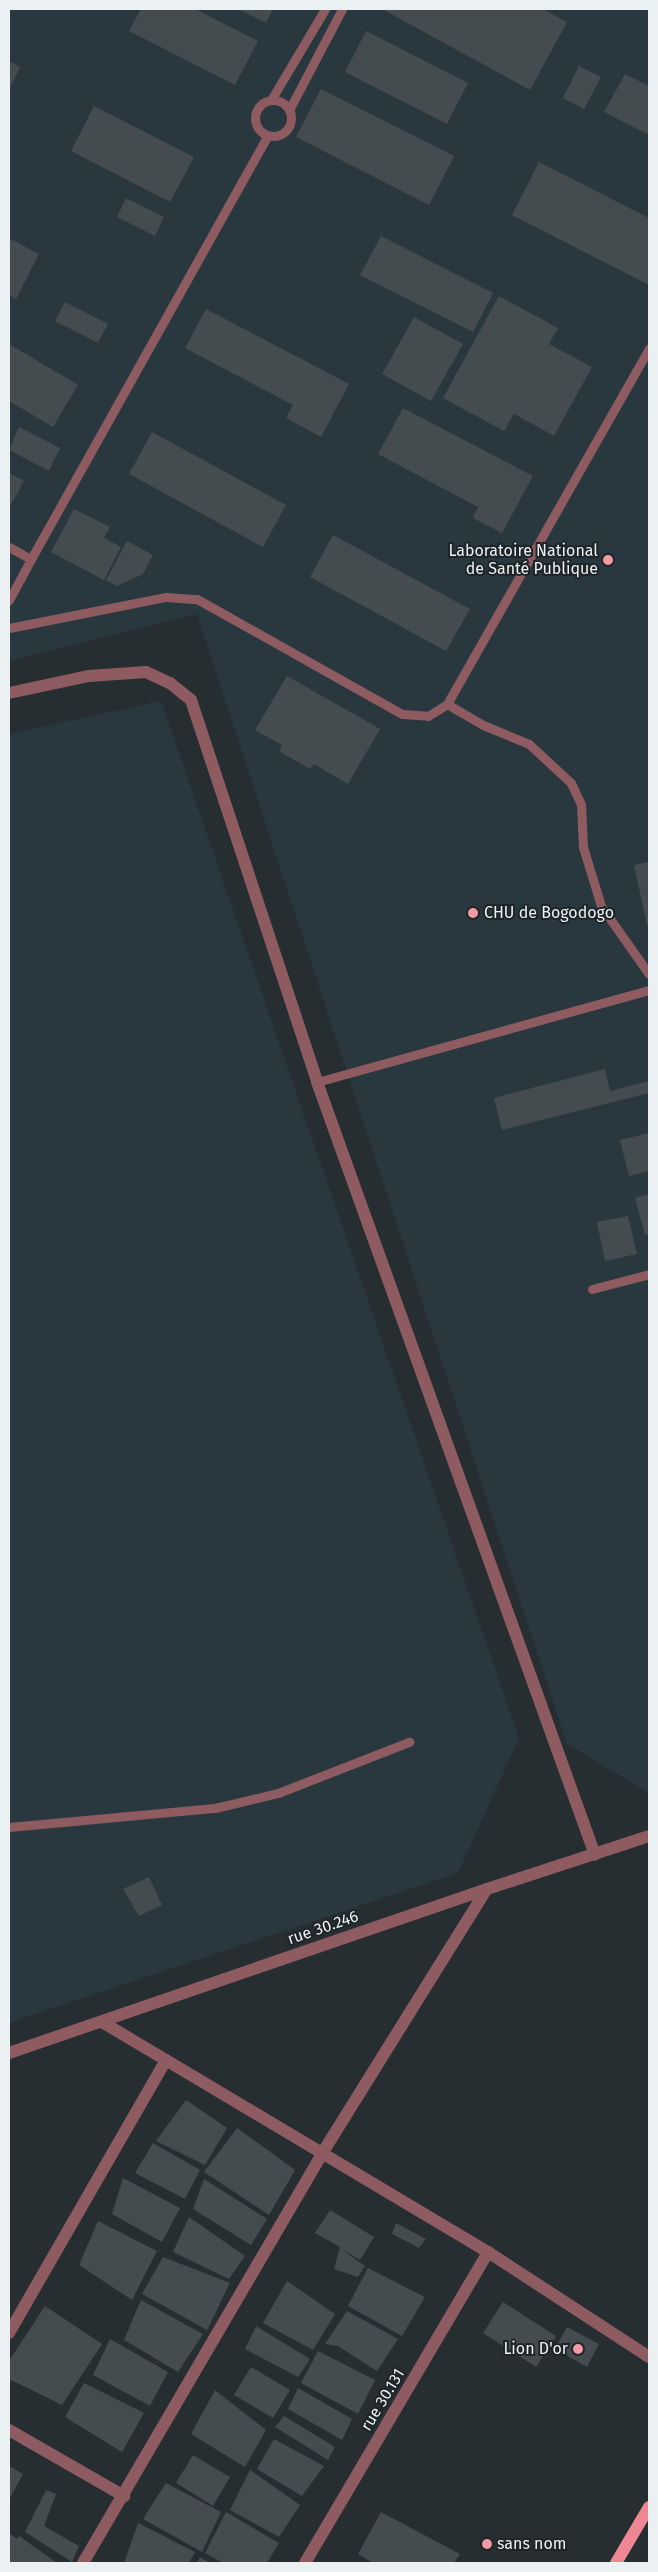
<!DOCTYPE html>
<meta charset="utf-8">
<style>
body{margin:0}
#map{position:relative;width:658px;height:2572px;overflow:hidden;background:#272e32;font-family:"Fira Sans",sans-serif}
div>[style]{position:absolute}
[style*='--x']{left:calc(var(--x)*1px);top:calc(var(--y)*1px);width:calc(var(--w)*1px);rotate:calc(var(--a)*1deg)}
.built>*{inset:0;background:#29383e}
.building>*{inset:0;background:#454c50}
.service>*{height:9px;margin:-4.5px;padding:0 4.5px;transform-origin:4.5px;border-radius:4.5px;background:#8e5b61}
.service>.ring{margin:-4.5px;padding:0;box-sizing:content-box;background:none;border:9px solid #8e5b61;border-radius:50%}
.minor>*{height:12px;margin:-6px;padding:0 6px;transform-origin:6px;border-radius:6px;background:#8e5b61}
.primary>*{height:12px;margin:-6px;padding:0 6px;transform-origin:6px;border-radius:6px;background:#ee8693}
.dots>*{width:14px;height:14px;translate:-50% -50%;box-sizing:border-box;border:2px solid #1e2528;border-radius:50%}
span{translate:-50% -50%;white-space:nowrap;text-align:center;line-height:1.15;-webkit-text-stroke:4px #1e2528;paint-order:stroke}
.poi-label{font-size:16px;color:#ebf0f2}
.right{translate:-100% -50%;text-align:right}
.left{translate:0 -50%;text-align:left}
.street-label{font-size:16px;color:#ebf0f2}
.frame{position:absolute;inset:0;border:10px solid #ebf0f2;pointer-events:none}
</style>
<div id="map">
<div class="built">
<div style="clip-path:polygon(9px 9px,649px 9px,649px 1793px,567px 1744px,197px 614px,9px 661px)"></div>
<div style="clip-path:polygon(161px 701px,519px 1738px,458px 1873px,9px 2023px,9px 734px)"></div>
</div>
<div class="building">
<div style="clip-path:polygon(141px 9px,195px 9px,258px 41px,235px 85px,129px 31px)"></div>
<div style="clip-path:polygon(238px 9px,273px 9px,266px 23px)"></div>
<div style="clip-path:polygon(382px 9px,543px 9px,567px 22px,530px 90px)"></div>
<div style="clip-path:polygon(366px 31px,468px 83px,447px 124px,345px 72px)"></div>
<div style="clip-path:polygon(9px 61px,20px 67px,9px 90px)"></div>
<div style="clip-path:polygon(579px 66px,601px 77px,584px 109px,563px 98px)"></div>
<div style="clip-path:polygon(625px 74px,649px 86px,649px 135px,604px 112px)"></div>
<div style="clip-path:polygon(321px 89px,454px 156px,429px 205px,296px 137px)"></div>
<div style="clip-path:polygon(94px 106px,194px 157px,170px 202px,71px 151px)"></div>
<div style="clip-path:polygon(539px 162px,649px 218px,649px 285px,512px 215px)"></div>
<div style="clip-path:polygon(126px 198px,164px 217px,155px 236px,117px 217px)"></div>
<div style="clip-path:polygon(381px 236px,493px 293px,473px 332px,360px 275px)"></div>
<div style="clip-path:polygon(9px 238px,39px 254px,16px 299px,9px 295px)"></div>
<div style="clip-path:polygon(499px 296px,558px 328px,549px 344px,592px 367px,554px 436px,514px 414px,504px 431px,443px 398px)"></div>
<div style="clip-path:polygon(65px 302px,108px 324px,98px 343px,55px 321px)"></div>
<div style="clip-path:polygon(206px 309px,349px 384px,321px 437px,286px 418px,293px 405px,185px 348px)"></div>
<div style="clip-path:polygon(414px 317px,463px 344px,431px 401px,382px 374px)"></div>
<div style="clip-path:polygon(9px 344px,78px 385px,53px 427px,9px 401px)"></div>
<div style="clip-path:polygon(403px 408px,533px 476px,502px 533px,473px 518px,478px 507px,378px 454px)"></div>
<div style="clip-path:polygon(19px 427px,60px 448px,49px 471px,9px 450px)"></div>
<div style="clip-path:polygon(152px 432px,286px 505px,263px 547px,129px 474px)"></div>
<div style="clip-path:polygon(9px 473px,24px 481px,9px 508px)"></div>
<div style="clip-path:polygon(74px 509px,110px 527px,104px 538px,121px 547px,104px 580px,51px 552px)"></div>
<div style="clip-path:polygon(333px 535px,470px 609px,446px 651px,310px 577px)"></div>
<div style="clip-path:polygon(127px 541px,153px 555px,143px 574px,117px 586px,106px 580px)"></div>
<div style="clip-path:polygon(287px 676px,380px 729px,348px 784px,314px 764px,310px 769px,279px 751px,282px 745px,255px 730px)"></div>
<div style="clip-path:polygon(649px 862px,649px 925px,647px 925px,634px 865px)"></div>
<div style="clip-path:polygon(605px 1069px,610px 1091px,649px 1081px,649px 1093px,502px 1130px,494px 1098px)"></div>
<div style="clip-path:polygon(649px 1133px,649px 1171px,629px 1176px,620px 1140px)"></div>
<div style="clip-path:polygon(649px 1194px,649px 1234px,645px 1235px,635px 1198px)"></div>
<div style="clip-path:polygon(628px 1216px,637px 1254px,605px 1261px,597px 1222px)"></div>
<div style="clip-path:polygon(149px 1877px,162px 1905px,139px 1916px,123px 1889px)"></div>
<div style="clip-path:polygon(186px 2100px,227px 2128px,205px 2165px,156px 2141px)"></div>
<div style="clip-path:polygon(237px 2128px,295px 2170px,269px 2215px,204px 2172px)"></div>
<div style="clip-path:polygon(153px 2143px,200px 2170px,185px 2199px,135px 2173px)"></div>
<div style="clip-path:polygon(123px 2178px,180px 2208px,162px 2242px,112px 2214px)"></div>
<div style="clip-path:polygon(204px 2179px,267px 2219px,251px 2245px,193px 2209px)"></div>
<div style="clip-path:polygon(330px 2210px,374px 2237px,360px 2260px,341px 2249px,365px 2266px,358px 2277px,334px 2269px,340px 2247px,315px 2233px)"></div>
<div style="clip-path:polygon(189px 2217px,245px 2256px,229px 2279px,173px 2252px)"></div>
<div style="clip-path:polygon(98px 2221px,157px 2251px,132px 2300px,79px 2265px)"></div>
<div style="clip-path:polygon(396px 2223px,426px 2239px,419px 2248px,392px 2234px)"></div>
<div style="clip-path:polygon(163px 2257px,230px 2283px,207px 2330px,142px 2294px)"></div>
<div style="clip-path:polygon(368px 2268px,425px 2297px,402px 2336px,348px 2306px)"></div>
<div style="clip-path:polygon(287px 2281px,335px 2314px,313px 2350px,263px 2323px)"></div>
<div style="clip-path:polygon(141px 2300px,203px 2334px,178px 2372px,124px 2340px)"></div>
<div style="clip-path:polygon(503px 2302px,556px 2336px,536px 2367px,483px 2333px)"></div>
<div style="clip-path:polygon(45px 2306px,102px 2344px,62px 2405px,9px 2379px,9px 2361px)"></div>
<div style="clip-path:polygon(347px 2311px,398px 2339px,377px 2371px,338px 2346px,325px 2344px)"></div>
<div style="clip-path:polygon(256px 2326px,310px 2359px,298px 2377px,245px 2349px)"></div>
<div style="clip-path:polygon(567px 2327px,599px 2344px,587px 2367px,555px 2349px)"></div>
<div style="clip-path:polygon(110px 2339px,168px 2372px,150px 2406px,93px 2375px)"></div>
<div style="clip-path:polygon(318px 2351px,375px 2380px,358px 2414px,301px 2383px)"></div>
<div style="clip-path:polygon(251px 2367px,290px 2390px,273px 2418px,234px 2395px)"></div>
<div style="clip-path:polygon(84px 2383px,144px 2413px,122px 2452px,65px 2417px)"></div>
<div style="clip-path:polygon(298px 2388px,352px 2419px,342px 2440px,288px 2409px)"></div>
<div style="clip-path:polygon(215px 2390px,266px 2430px,245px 2467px,191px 2434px)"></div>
<div style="clip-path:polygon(284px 2416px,335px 2447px,328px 2460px,275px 2427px)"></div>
<div style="clip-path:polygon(274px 2439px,324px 2466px,302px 2496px,257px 2469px)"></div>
<div style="clip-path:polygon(193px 2455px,230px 2477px,213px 2506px,176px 2483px)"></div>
<div style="clip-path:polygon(9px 2466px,23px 2474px,9px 2500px)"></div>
<div style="clip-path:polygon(250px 2470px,300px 2505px,279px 2537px,230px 2510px)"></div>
<div style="clip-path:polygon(166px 2483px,221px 2512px,202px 2552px,143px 2519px)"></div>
<div style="clip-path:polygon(46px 2490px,56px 2494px,44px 2526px,79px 2546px,72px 2562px,25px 2532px)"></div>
<div style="clip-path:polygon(226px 2512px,279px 2543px,267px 2563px,223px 2563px,205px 2553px)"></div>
<div style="clip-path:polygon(381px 2512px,460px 2554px,454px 2563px,373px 2563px,358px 2554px)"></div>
<div style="clip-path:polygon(138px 2523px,195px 2552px,189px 2563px,124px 2563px)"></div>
<div style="clip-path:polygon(9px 2533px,17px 2539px,19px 2536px,57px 2563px,9px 2563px)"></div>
<div style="clip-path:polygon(200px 2557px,210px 2563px,197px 2563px)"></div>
</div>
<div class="service">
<div class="ring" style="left:255px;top:100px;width:27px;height:27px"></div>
<div style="--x:271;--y:100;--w:106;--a:-59.3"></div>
<div style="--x:289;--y:110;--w:114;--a:-62.3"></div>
<div style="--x:9;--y:547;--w:25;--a:29"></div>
<div style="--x:31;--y:559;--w:47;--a:118.2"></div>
<div style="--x:31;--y:559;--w:484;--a:-60.8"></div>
<div style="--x:9;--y:628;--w:160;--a:-11.2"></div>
<div style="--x:166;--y:597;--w:31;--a:4"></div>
<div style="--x:197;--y:599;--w:235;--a:29.3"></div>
<div style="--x:402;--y:714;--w:26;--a:4"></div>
<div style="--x:428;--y:716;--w:22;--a:-32"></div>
<div style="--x:447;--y:704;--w:409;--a:-60.4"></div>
<div style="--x:447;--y:704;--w:42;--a:30.3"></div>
<div style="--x:483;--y:725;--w:50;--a:22.4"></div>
<div style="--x:529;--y:744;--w:57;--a:42.9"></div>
<div style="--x:571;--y:783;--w:23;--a:65"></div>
<div style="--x:581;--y:804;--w:43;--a:87.3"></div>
<div style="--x:583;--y:847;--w:62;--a:73"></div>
<div style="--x:601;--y:906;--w:83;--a:54.8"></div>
<div style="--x:317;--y:1082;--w:345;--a:-15.5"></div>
<div style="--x:592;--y:1289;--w:59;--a:-14.7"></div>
<div style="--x:9;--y:1827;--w:207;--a:-5.3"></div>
<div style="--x:215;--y:1808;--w:65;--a:-13.4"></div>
<div style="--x:278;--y:1793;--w:141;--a:-21.3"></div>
</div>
<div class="minor">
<div style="--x:9;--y:693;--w:82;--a:-12"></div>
<div style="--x:89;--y:676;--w:57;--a:-4"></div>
<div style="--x:146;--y:672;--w:26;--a:25"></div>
<div style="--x:170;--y:683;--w:27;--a:39"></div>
<div style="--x:191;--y:700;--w:402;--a:71.7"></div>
<div style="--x:317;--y:1082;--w:821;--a:70.22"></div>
<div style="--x:102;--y:2022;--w:449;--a:30.8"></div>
<div style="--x:488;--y:2252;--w:192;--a:33.1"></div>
<div style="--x:9;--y:2053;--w:505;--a:-18.94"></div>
<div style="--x:487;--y:1889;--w:170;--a:-18.1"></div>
<div style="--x:9;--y:2333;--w:315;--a:-60.1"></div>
<div style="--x:9;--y:2430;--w:133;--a:29.9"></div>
<div style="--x:83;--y:2563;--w:476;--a:-59.7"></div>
<div style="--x:323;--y:2152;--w:310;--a:-58.1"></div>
<div style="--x:305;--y:2563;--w:361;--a:-59.5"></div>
</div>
<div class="primary">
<div style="--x:616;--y:2563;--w:65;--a:-59.5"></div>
</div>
<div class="dots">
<div style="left:608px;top:560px;background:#f49aa4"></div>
<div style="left:473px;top:913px;background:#f49aa4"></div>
<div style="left:578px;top:2349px;background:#f49aa4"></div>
<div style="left:487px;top:2544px;background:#f49aa4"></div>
</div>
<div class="poi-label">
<span class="right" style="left:598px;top:560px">Laboratoire National<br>de Santé Publique</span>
<span class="left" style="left:484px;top:913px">CHU de Bogodogo</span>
<span class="right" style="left:568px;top:2349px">Lion D'or</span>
<span class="left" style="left:497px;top:2544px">sans nom</span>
</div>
<div class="street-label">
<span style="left:323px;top:1928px;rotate:-19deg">rue 30.246</span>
<span style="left:383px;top:2400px;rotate:-59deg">rue 30.131</span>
</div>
<div class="frame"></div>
</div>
